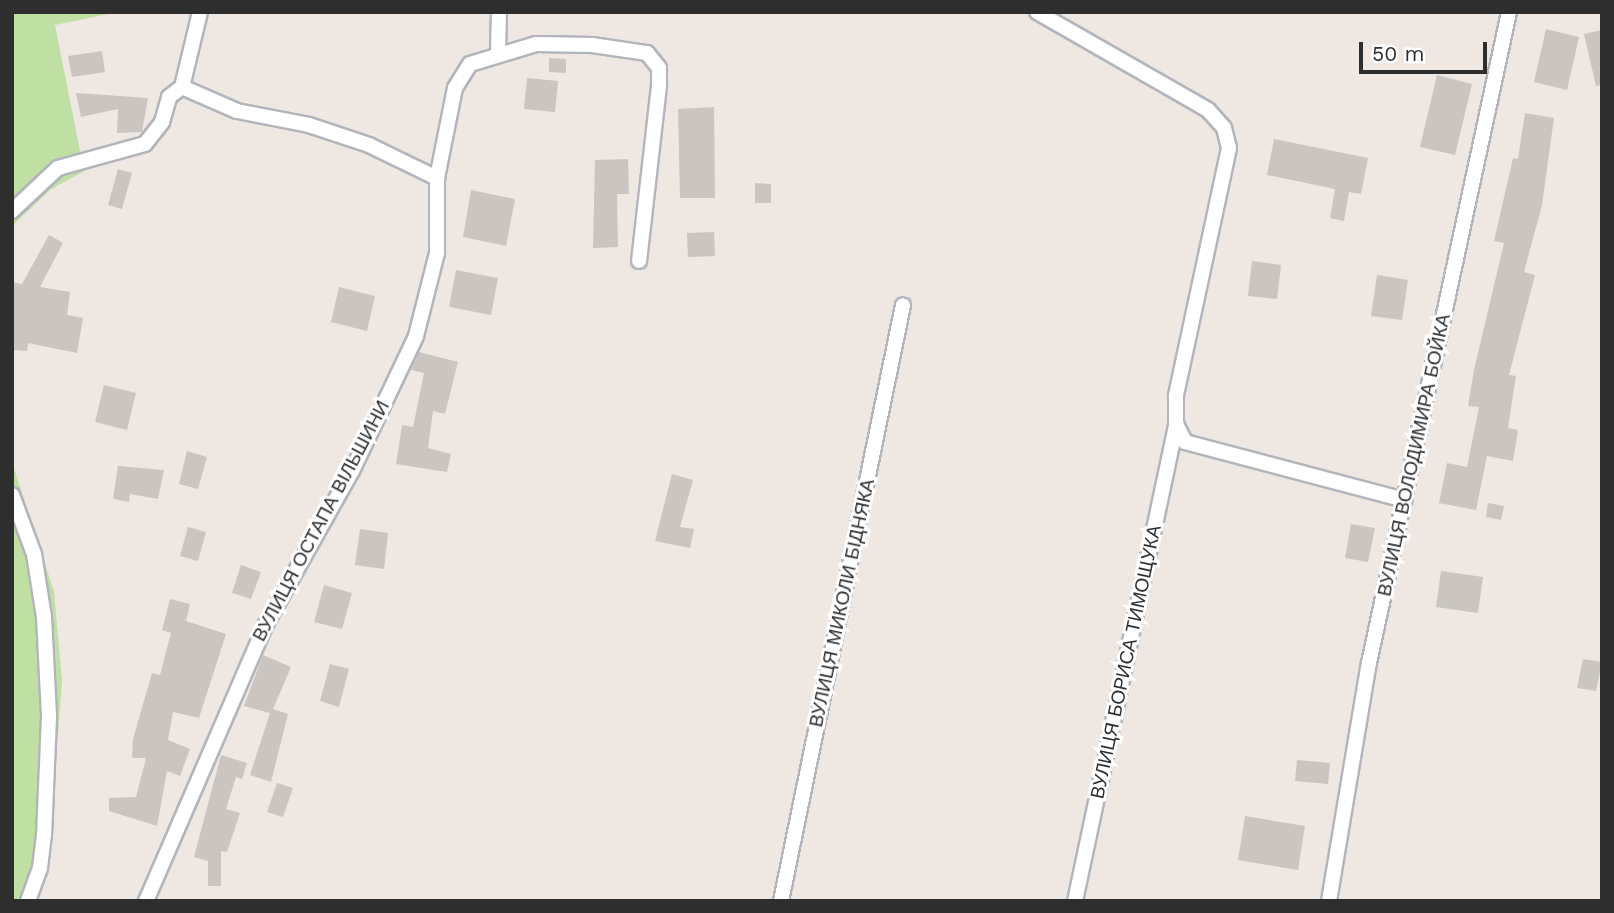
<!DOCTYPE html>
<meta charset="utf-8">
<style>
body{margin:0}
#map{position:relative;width:1614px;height:913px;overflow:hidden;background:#eee7e2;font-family:"Work Sans",sans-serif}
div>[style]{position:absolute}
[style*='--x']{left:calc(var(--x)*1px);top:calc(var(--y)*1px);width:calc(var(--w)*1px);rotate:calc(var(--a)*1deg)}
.green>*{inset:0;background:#c0dfa3}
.building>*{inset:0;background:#cac5c0}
.roads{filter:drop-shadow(2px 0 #b2b5bc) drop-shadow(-2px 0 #b2b5bc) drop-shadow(0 2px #b2b5bc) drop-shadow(0 -2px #b2b5bc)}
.minor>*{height:14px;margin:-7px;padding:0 7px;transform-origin:7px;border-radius:7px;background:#fff}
span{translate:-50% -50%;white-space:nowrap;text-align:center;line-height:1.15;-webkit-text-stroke:6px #fff;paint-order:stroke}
.street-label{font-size:19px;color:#2e2e2e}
.frame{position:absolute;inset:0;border:14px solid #2e2e2e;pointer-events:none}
.scale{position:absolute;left:1359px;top:42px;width:128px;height:32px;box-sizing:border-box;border:4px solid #2e2e2e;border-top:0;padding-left:9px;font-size:21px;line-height:24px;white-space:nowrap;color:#2e2e2e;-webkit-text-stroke:5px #fff;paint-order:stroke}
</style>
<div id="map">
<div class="green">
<div style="clip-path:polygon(12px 12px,118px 12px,55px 25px,84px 171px,50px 190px,12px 226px)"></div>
<div style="clip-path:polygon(12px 462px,54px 592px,62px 681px,48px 865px,35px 901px,12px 901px)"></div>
</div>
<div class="building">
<div style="clip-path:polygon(1546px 29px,1579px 37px,1567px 90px,1534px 82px)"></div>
<div style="clip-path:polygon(1602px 30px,1602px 85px,1596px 86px,1584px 34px)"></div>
<div style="clip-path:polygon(102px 51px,105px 72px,72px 77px,68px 56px)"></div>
<div style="clip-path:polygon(549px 58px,566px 59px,566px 73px,549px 72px)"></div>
<div style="clip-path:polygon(1437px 75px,1472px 84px,1455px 155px,1420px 147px)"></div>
<div style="clip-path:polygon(527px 78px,558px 81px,555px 112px,524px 109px)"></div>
<div style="clip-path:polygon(76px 93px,148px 98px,142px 132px,117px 133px,118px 109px,81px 117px)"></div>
<div style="clip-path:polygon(714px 107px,715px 198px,680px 198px,678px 109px)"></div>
<div style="clip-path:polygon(1525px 113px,1554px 118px,1542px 205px,1524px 272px,1535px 275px,1509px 375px,1516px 376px,1508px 428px,1518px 430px,1513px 461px,1487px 456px,1476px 510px,1439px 503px,1447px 463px,1467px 467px,1479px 407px,1468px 406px,1474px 370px,1504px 243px,1494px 241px,1513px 158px,1518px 159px)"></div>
<div style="clip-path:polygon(1274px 139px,1368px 158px,1361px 194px,1349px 192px,1344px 221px,1330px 218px,1335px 189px,1267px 175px)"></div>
<div style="clip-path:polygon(628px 159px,629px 194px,617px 194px,618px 247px,593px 248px,595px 160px)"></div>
<div style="clip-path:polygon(118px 169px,132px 173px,122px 209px,108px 205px)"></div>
<div style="clip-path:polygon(755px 183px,771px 184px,771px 203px,755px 203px)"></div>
<div style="clip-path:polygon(471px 190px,515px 199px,506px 246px,463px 237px)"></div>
<div style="clip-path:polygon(714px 232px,715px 256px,688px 257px,687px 233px)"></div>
<div style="clip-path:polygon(49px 235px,63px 243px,40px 287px,70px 292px,67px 315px,83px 318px,77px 353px,28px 343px,27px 351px,12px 350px,12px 282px,22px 284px)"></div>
<div style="clip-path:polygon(1252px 261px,1281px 265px,1277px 299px,1248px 296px)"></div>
<div style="clip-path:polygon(456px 270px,498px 278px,491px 315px,449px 307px)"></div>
<div style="clip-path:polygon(1377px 275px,1408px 280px,1402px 320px,1371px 316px)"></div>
<div style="clip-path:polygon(339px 287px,375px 296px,367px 331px,331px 322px)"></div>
<div style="clip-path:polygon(419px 352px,458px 362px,445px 414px,433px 411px,428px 448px,451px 454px,447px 472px,396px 464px,402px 425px,413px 427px,424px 373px,411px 370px)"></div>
<div style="clip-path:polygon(104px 385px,136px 393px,127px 430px,95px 422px)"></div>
<div style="clip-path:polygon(187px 451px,207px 457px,198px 489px,179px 484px)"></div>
<div style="clip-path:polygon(118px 466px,164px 470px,158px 499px,130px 494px,129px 502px,113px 499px)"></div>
<div style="clip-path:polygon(672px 474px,693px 480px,680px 527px,694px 529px,690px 548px,655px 541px)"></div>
<div style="clip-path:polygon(1488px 503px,1504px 506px,1501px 520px,1486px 517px)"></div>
<div style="clip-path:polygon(1351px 524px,1375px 528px,1368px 562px,1345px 558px)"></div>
<div style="clip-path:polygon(188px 527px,206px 532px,198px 561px,180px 556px)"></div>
<div style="clip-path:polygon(360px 529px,388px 533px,384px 569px,355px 565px)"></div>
<div style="clip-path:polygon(241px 565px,261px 572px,251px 599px,232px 593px)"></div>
<div style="clip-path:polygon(1441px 571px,1483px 577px,1478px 613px,1436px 607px)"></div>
<div style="clip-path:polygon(324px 585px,352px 593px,342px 629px,314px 622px)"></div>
<div style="clip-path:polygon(170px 599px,190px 604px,186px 621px,226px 634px,199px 718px,173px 712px,168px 740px,190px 749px,180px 776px,167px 771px,157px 826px,109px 811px,109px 798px,136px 797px,146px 758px,132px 758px,133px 739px,152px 673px,160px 675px,171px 633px,162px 630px)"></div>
<div style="clip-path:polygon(263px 655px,291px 667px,273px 709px,288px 714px,271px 782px,250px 775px,270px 713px,244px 706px)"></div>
<div style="clip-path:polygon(1583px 659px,1602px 662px,1596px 691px,1577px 688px)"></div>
<div style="clip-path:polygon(330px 664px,349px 669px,339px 707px,320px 701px)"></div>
<div style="clip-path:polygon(221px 755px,247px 763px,242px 779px,236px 777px,226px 809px,240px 813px,227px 852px,221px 851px,221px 886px,208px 886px,208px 861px,194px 857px)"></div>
<div style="clip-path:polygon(1297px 760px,1330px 763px,1328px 784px,1295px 781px)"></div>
<div style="clip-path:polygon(277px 783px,293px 788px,283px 817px,267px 812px)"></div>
<div style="clip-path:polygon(1245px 816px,1305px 826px,1298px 870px,1238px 860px)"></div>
</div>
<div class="roads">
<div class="minor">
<div style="--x:1037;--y:12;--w:197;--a:29.8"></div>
<div style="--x:1208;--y:110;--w:24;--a:48"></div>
<div style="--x:1224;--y:128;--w:21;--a:76"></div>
<div style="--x:1229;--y:148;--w:254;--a:102.1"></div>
<div style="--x:1176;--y:396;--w:28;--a:90"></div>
<div style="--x:1176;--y:424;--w:20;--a:63"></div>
<div style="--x:1185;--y:442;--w:227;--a:14.8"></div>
<div style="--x:498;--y:52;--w:40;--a:-88.6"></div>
<div style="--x:182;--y:87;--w:60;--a:23.6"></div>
<div style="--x:237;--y:111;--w:73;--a:11"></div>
<div style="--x:309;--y:125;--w:63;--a:18.4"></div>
<div style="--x:369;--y:145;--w:76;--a:25.9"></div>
<div style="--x:182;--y:87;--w:77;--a:-76.5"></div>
<div style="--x:12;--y:211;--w:63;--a:-43.1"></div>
<div style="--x:58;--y:168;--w:90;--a:-15.4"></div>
<div style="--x:145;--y:144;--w:28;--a:-52"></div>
<div style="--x:162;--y:122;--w:26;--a:-74"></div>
<div style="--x:169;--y:97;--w:16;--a:-38"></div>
<div style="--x:12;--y:495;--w:63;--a:69.6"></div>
<div style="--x:34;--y:554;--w:64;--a:81"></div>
<div style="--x:44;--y:617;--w:100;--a:87.1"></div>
<div style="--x:49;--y:717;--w:118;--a:92.4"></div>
<div style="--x:44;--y:835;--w:33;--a:97"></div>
<div style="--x:40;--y:868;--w:35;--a:110"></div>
<div style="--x:146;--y:901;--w:302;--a:-66.6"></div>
<div style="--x:266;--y:624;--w:176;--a:-60.7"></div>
<div style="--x:352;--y:471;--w:149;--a:-64.6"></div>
<div style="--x:416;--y:336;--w:86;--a:-75.8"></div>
<div style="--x:437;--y:253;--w:75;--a:-90"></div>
<div style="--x:437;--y:178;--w:92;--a:-78.7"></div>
<div style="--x:455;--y:88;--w:28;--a:-58"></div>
<div style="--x:470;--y:64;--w:69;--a:-16.9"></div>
<div style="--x:536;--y:44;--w:56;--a:1"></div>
<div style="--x:592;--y:45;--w:56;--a:8.3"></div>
<div style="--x:647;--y:53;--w:19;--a:51"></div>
<div style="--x:659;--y:68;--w:18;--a:90"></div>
<div style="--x:659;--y:86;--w:176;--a:96.5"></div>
<div style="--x:781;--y:901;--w:608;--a:-78.43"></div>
<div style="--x:1075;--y:901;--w:488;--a:-78"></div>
<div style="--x:1329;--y:901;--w:241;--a:-80.5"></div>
<div style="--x:1369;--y:663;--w:666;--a:-77.86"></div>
</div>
</div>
<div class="street-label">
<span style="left:1414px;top:455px;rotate:-78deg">ВУЛИЦЯ ВОЛОДИМИРА БОЙКА</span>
<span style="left:321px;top:521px;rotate:-62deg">ВУЛИЦЯ ОСТАПА ВІЛЬШИНИ</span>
<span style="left:842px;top:603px;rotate:-78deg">ВУЛИЦЯ МИКОЛИ БІДНЯКА</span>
<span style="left:1126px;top:662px;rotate:-78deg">ВУЛИЦЯ БОРИСА ТИМОЩУКА</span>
</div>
<div class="frame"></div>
<div class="scale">50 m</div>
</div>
